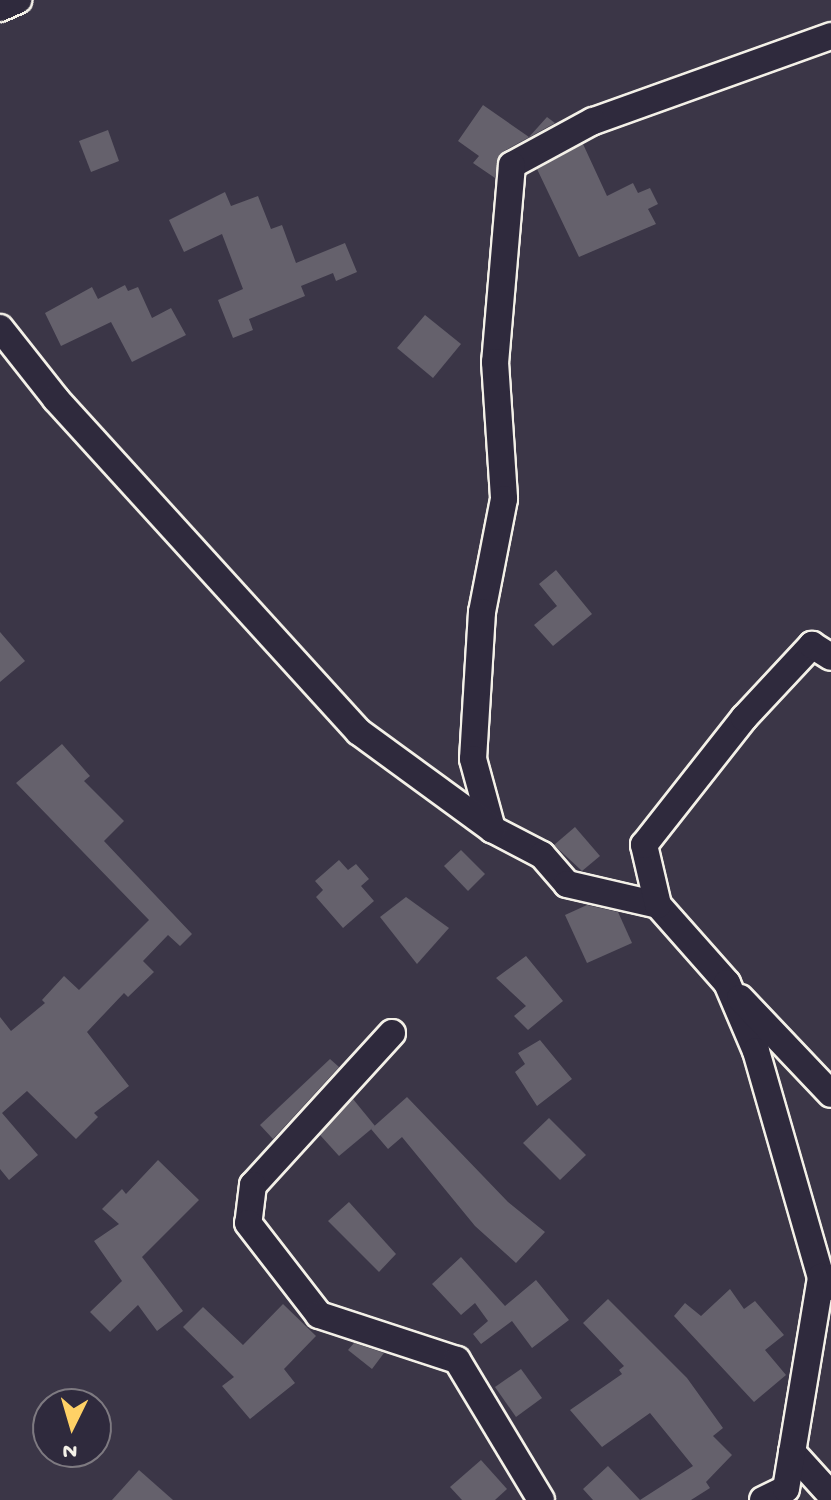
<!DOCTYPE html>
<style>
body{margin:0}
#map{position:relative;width:831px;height:1500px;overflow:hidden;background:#3b3647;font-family:"Gochi Hand",sans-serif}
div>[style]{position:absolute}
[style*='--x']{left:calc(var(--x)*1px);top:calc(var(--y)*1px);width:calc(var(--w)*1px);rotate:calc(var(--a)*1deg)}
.building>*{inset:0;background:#65616c}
.roads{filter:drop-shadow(2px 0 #f4f1e8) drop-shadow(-2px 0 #f4f1e8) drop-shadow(0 2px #f4f1e8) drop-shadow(0 -2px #f4f1e8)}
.street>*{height:26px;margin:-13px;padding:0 13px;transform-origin:13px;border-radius:13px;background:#2f2a3d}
span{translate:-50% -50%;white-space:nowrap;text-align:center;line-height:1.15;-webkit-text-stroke:6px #2f2a3d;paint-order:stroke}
.north{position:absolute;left:32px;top:1388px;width:80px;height:80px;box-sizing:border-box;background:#2f2a3d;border:2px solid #7e7a81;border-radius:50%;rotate:185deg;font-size:22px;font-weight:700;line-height:32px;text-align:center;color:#f4f1e8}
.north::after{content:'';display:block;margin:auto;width:28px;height:36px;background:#ffd166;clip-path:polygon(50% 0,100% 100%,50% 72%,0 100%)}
</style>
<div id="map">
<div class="building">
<div style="clip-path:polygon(483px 105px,529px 137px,547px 117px,555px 123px,504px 151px,495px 178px,473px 163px,479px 156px,458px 141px)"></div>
<div style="clip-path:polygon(108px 130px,119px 161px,91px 172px,79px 141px)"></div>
<div style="clip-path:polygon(583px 144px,607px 196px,633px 183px,638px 193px,650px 188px,658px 204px,648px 209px,656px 224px,579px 257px,537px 169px)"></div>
<div style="clip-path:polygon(225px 192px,231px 206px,258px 196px,271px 229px,282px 225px,296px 263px,345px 243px,357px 272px,336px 281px,333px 273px,301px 286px,305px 296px,249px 319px,253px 330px,233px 338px,218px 300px,243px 289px,222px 234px,184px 252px,169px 220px)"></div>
<div style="clip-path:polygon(125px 285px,128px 291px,138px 287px,152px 318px,171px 308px,186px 335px,132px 362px,111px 322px,61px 346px,45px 313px,92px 287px,98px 299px)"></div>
<div style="clip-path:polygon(425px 315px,461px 344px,433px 378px,397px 348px)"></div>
<div style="clip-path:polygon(556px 570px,592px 614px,553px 646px,534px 625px,557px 606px,539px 584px)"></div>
<div style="clip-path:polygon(0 632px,25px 661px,0 682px)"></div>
<div style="clip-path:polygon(62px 744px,90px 776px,84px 781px,124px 821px,104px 841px,192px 934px,180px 946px,168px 935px,143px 961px,154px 972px,128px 997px,124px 993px,87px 1032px,129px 1086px,94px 1113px,98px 1117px,76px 1139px,27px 1091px,2px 1113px,38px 1155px,9px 1180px,0 1169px,0 1017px,11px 1031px,45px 1003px,42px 1000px,64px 976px,79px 990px,149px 920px,16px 783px)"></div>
<div style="clip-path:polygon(575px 827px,600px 856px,582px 871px,554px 845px)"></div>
<div style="clip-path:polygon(461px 850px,485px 874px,468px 891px,444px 866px)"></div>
<div style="clip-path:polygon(339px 860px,348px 870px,356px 864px,369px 879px,361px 886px,374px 901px,343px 928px,316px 897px,323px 890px,315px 881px)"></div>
<div style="clip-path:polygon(406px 897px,449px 928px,417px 964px,380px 917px)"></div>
<div style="clip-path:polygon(587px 905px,618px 912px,632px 943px,587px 963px,565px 915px)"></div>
<div style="clip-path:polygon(526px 956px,563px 1001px,528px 1030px,514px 1016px,526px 1006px,496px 978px)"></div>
<div style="clip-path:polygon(540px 1040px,572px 1079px,537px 1106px,515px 1072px,525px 1064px,518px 1053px)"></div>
<div style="clip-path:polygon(330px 1059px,339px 1067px,273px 1139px,260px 1125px)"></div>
<div style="clip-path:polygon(407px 1097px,508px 1202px,545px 1232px,516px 1263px,475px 1226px,402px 1137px,388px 1149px,371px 1129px)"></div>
<div style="clip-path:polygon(353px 1099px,375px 1126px,339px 1156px,320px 1135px)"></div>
<div style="clip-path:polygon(549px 1118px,586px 1155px,560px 1180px,523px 1143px)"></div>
<div style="clip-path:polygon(158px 1160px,199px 1200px,142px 1257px,183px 1311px,157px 1331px,138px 1305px,110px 1332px,90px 1312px,122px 1281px,94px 1241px,119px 1224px,102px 1209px,122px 1189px,126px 1194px)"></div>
<div style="clip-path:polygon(349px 1202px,396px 1254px,379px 1272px,328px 1221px)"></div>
<div style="clip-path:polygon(461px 1257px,505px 1306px,536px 1280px,569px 1320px,532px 1348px,512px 1321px,481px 1344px,473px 1334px,488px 1321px,475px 1303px,461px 1315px,432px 1284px)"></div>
<div style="clip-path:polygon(730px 1289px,744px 1309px,755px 1301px,784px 1335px,765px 1350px,786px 1375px,754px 1402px,674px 1316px,685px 1303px,701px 1316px)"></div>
<div style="clip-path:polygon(608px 1299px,687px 1378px,723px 1428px,713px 1436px,732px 1455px,706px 1482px,710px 1488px,691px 1500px,593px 1500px,583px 1489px,608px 1466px,640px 1500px,693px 1466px,650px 1413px,602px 1447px,570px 1410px,622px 1374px,619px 1370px,624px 1366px,583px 1323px)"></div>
<div style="clip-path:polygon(283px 1304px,316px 1336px,284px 1369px,295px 1383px,250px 1419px,222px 1386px,234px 1377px,183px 1327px,203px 1307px,243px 1345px)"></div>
<div style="clip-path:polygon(354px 1343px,384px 1353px,372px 1369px,348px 1350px)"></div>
<div style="clip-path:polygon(521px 1369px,542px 1398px,516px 1417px,495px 1387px)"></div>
<div style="clip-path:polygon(481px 1460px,507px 1489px,495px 1500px,462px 1500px,450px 1487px)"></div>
<div style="clip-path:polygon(139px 1470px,173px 1500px,112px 1500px)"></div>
</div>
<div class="roads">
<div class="street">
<div style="--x:0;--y:8;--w:20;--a:-24"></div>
<div style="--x:831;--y:36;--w:253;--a:160.3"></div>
<div style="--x:593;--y:121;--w:92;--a:151.5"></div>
<div style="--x:512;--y:165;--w:198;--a:94.9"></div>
<div style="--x:495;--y:362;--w:137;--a:86.2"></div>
<div style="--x:504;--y:499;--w:115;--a:101"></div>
<div style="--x:482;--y:612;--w:147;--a:93.5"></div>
<div style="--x:473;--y:759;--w:73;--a:74.8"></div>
<div style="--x:492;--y:829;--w:56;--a:27.5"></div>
<div style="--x:542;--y:855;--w:38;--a:49"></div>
<div style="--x:567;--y:884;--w:93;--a:13"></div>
<div style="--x:658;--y:905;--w:104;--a:48.5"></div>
<div style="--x:727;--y:983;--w:74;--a:66.9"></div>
<div style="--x:756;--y:1051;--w:235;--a:74"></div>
<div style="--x:821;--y:1277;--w:14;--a:45"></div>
<div style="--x:0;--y:328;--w:90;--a:51.7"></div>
<div style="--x:56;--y:399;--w:450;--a:47.7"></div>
<div style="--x:359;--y:732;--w:165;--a:36.1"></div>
<div style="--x:658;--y:905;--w:62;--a:-103.1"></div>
<div style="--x:644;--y:845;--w:162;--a:-51.8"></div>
<div style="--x:744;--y:718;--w:100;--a:-47"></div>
<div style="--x:812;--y:645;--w:22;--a:32"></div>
<div style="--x:740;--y:998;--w:132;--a:46.5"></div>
<div style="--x:392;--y:1033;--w:206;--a:132.4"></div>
<div style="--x:253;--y:1185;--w:38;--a:97"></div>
<div style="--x:248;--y:1223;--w:116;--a:52.3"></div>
<div style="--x:319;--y:1315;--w:145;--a:18.1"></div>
<div style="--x:457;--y:1360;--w:163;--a:59"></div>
<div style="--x:792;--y:1452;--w:58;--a:47.8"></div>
<div style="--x:763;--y:1500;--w:25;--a:-26"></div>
<div style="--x:786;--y:1489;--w:215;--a:-80.6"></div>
</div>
</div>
<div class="north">N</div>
</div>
